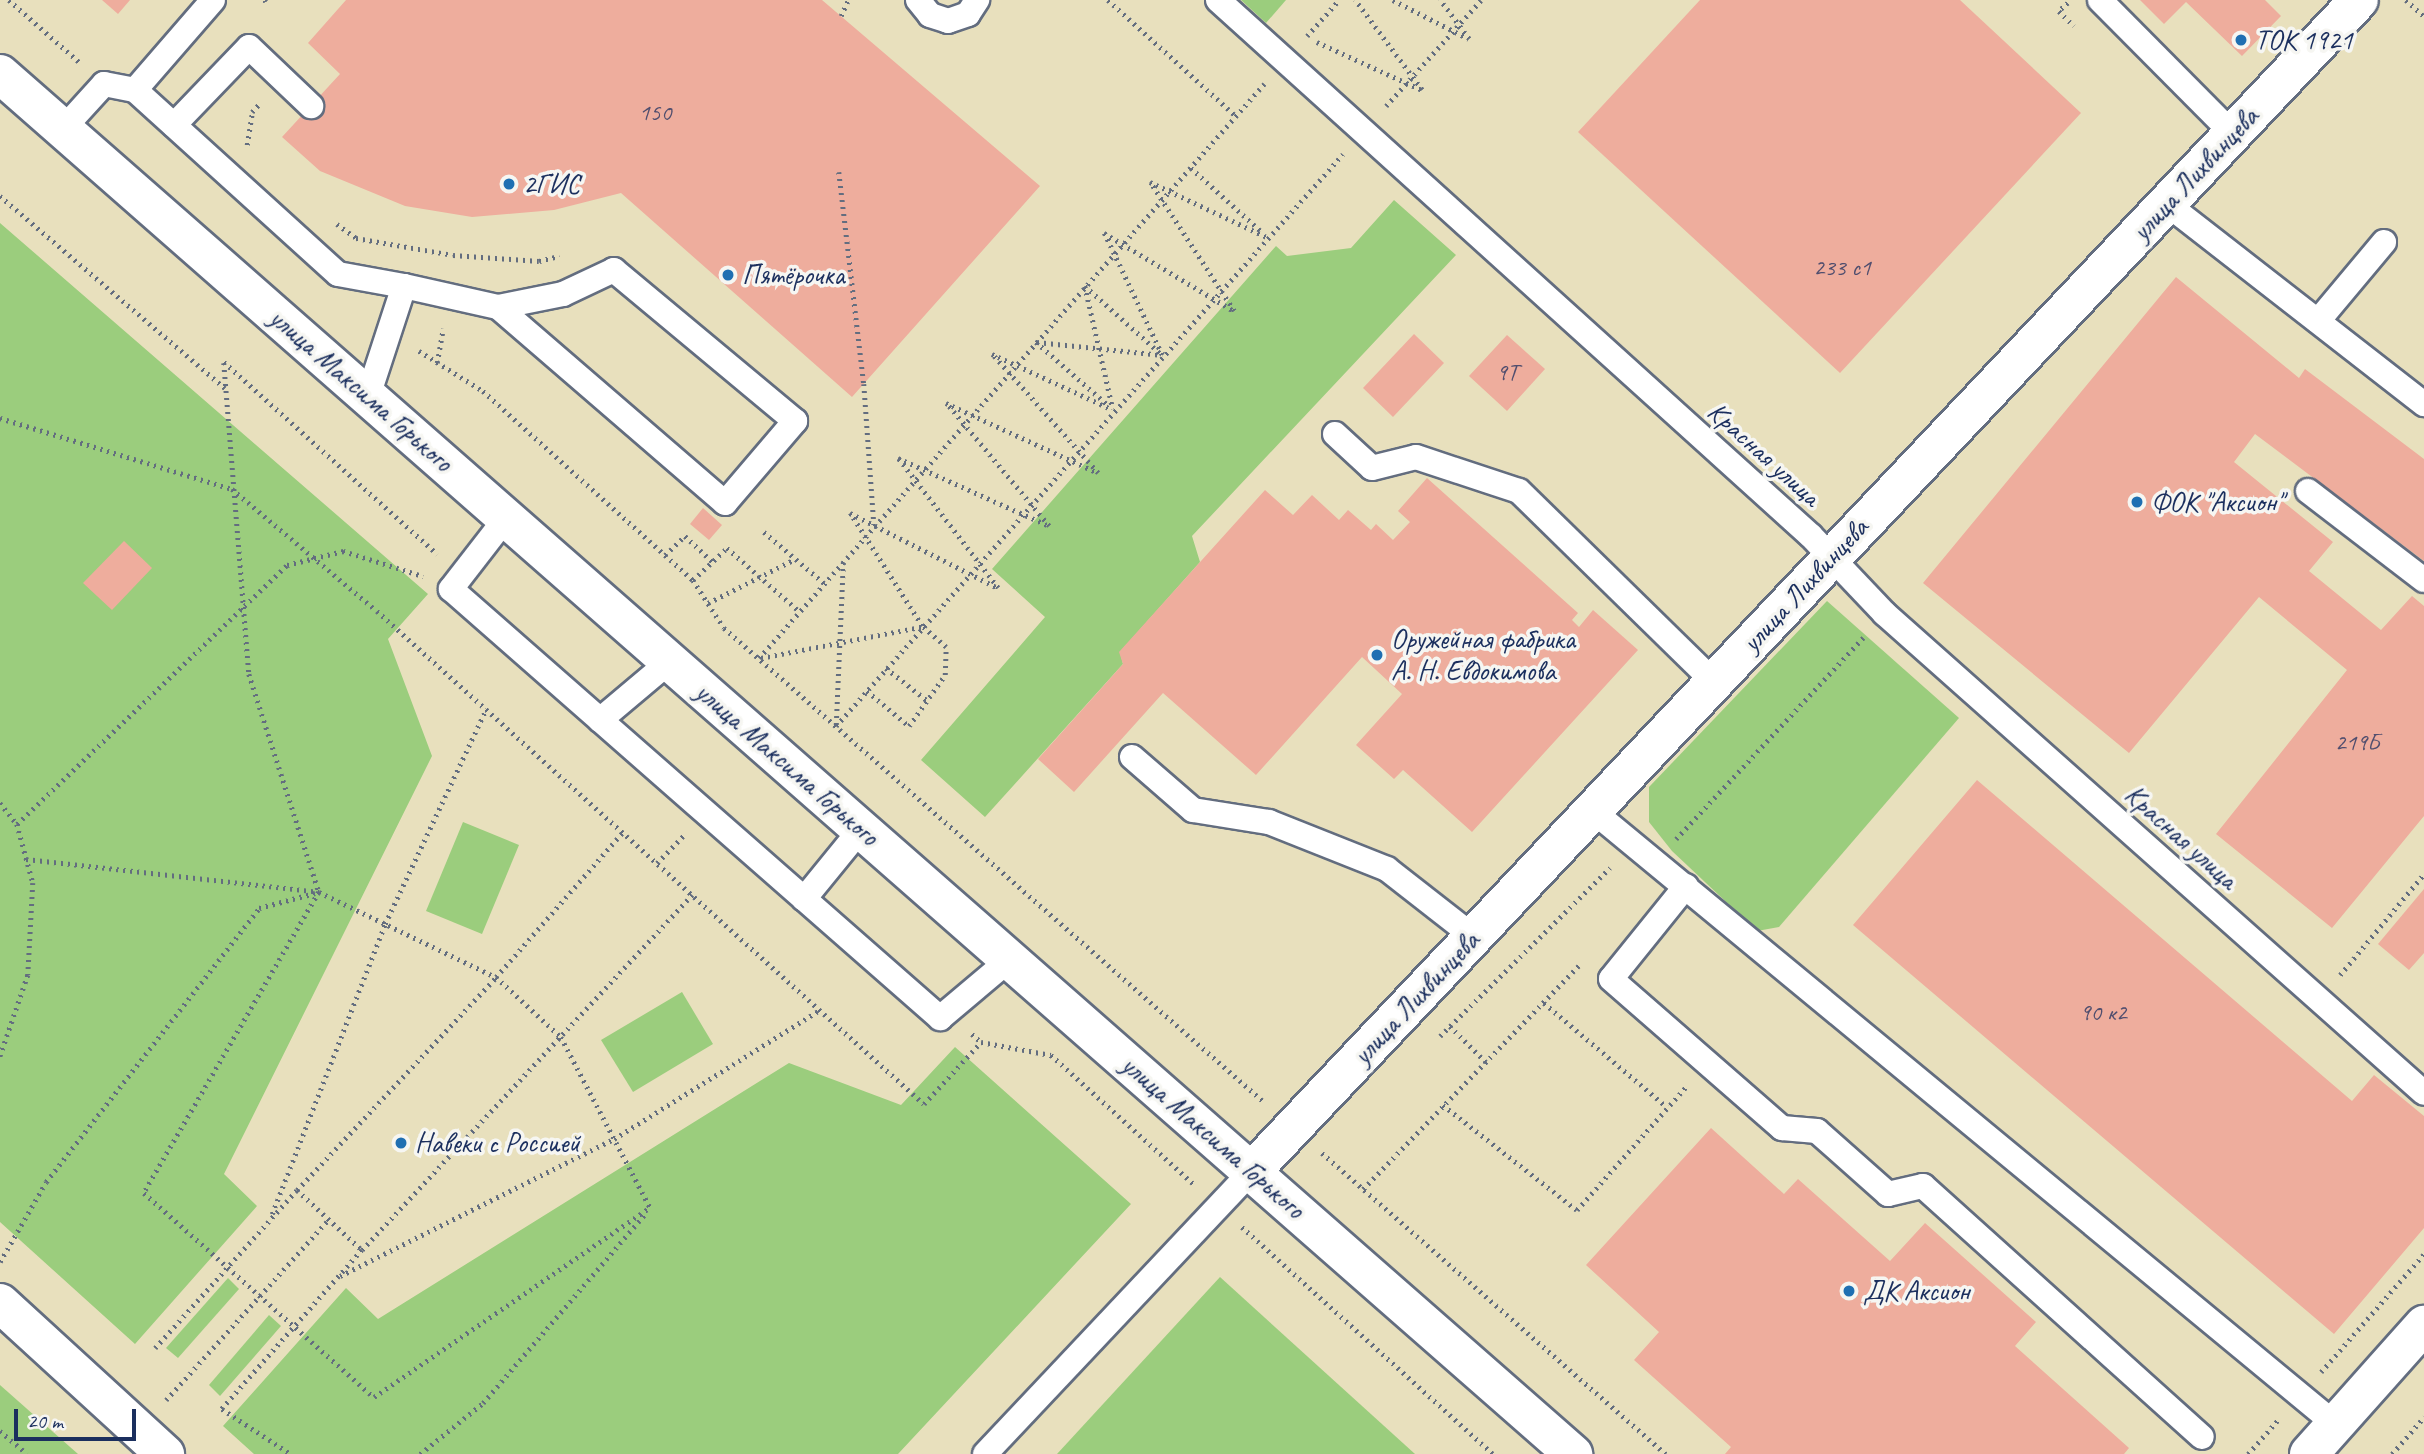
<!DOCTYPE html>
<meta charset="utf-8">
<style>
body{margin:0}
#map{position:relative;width:2424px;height:1454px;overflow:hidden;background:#e8e0bd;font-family:Caveat,sans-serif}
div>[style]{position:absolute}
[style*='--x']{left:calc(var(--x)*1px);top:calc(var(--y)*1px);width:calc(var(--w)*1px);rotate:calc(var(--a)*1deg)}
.green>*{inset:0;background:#9bcd7d}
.building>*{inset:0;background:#eead9d}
.path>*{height:4.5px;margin-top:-2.25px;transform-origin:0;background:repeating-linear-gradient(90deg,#636d7f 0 2px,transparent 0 7px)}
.roads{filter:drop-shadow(2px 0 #636d7f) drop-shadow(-2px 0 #636d7f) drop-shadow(0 2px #636d7f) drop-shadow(0 -2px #636d7f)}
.lane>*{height:24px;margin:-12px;padding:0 12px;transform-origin:12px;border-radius:12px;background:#fff}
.street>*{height:38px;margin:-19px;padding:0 19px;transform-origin:19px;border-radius:19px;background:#fff}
.secondary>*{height:38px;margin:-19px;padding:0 19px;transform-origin:19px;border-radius:19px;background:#fff}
.primary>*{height:38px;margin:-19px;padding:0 19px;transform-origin:19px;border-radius:19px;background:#fff}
.dots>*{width:19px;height:19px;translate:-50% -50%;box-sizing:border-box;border:4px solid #f6f6f2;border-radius:50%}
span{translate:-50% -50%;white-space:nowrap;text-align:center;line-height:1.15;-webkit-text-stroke:7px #f6f6f2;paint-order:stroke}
.number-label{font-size:24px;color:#504e6e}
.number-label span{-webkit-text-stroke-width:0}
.poi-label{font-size:28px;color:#1b2f5e}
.left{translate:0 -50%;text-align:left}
.street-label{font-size:28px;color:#1b2f5e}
.scale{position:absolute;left:14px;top:1409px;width:122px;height:32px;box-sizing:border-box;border:4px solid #1b2f5e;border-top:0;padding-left:9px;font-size:21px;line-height:24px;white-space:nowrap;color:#1b2f5e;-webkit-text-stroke:5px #f6f6f2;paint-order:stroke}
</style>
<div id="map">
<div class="green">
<div style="clip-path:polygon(1241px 0,1286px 0,1266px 23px)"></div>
<div style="clip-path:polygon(1394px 200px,1456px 255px,1192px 536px,1200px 562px,1120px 652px,1123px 664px,985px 817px,921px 760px,1045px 617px,992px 569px,1276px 246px,1287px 256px,1351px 248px)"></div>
<div style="clip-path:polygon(0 223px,428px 594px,388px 639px,432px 756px,224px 1174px,257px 1206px,135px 1344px,0 1222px)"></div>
<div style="clip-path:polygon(1827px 601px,1959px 718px,1779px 927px,1757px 931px,1672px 851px,1649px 822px,1649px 787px)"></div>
<div style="clip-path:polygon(463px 822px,519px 845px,482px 934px,426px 911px)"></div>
<div style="clip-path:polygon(682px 992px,713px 1044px,633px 1092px,601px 1040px)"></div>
<div style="clip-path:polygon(955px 1047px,1131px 1204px,898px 1454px,254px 1454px,223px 1426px,346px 1288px,378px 1319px,789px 1063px,901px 1105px)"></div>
<div style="clip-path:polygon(1220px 1277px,1415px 1454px,1057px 1454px)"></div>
<div style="clip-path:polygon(228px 1278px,239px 1289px,178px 1358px,166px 1348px)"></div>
<div style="clip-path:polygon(269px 1315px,281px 1326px,220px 1396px,209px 1385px)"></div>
<div style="clip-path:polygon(0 1385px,78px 1454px,0 1454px)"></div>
</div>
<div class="building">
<div style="clip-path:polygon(102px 0,130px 0,118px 14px)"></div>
<div style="clip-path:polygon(346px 0,822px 0,1040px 186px,852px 397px,621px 193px,554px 210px,472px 217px,405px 206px,320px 171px,282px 137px,340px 74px,308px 43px)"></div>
<div style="clip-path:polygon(1700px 0,1960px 0,2081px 113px,1840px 373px,1578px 132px)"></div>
<div style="clip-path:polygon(2140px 0,2265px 0,2281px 16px,2242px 56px,2186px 2px,2164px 24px)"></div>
<div style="clip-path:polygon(2176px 277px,2299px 378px,2305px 369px,2424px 459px,2424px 561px,2255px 434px,2234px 462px,2333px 542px,2309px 571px,2381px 630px,2412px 596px,2424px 606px,2424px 816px,2332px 928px,2216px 834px,2347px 670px,2259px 597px,2129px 753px,1923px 583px)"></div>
<div style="clip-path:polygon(1414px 334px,1444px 363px,1393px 417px,1363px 388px)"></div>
<div style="clip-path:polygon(1507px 335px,1545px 369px,1507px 411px,1469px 376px)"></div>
<div style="clip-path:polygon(1427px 478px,1578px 613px,1572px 620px,1579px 627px,1593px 610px,1638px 650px,1472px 832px,1403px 770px,1394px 779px,1356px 745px,1402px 694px,1362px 657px,1256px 775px,1163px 693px,1074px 792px,1038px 759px,1123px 664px,1119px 652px,1265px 490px,1293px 515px,1312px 495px,1339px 520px,1348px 510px,1371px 530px,1376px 524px,1393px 540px,1410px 522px,1398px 511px)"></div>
<div style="clip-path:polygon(703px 508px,722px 525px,709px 540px,690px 524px)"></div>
<div style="clip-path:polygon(124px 541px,152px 568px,112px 610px,83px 583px)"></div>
<div style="clip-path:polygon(1977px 780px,2352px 1101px,2374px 1075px,2424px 1116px,2424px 1228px,2334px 1334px,1853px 925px)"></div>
<div style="clip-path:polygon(2424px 889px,2424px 953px,2409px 970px,2378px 944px)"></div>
<div style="clip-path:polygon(1711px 1128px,1784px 1194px,1798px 1179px,1890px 1261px,1925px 1223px,2036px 1322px,2015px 1346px,2129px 1448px,2124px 1454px,1725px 1454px,1731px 1447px,1634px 1360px,1659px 1332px,1586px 1265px)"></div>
</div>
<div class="path">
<div style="--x:9;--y:0;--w:94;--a:41.5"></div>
<div style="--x:265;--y:0;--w:2;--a:63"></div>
<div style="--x:1108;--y:0;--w:173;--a:42.2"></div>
<div style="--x:1393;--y:0;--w:85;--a:27.2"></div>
<div style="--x:1469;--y:39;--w:49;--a:-126.6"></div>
<div style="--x:2406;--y:0;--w:24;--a:42"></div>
<div style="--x:2068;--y:3;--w:12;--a:138"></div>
<div style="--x:2059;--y:11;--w:21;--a:45"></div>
<div style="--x:841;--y:16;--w:17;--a:-66"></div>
<div style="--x:1307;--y:36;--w:48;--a:-48.4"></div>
<div style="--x:1317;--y:42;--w:115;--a:24.6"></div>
<div style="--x:1422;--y:90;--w:112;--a:-126.7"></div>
<div style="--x:1386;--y:106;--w:142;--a:-48.1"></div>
<div style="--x:247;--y:145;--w:33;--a:-81"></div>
<div style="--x:252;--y:112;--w:13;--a:-48"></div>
<div style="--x:1191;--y:168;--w:97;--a:42.1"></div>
<div style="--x:839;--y:172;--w:213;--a:83.3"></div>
<div style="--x:864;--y:384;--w:141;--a:85.9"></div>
<div style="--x:0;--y:196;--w:296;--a:40.5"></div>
<div style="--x:337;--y:224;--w:24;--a:36"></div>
<div style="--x:356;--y:238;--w:98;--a:9.9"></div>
<div style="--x:453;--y:255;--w:86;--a:4"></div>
<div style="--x:539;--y:261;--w:21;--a:-14"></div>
<div style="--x:1085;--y:286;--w:126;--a:77.2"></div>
<div style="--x:1085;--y:286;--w:101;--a:41.8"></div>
<div style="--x:1036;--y:342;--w:97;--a:41.2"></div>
<div style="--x:1037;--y:342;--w:126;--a:5.9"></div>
<div style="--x:419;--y:351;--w:75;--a:32"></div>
<div style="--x:483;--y:391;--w:283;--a:42"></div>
<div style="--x:693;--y:580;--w:57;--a:57.1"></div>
<div style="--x:724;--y:628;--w:717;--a:41.27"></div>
<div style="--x:1162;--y:355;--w:135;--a:-115.4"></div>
<div style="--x:1104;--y:233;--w:152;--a:31"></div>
<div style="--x:1234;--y:311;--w:154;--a:-123.1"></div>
<div style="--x:1150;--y:182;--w:132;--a:25.2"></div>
<div style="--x:224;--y:362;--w:287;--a:42"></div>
<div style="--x:224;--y:363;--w:312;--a:85.4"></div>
<div style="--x:249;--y:674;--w:229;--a:72.2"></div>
<div style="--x:319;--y:892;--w:348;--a:120.2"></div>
<div style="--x:144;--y:1193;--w:307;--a:41.6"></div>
<div style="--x:374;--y:1397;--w:335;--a:-34.5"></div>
<div style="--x:437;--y:363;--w:35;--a:-80"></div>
<div style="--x:0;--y:418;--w:243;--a:17"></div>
<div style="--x:232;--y:489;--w:189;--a:40.1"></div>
<div style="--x:377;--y:611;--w:736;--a:42.03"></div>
<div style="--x:924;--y:1104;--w:84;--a:-47.4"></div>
<div style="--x:764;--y:532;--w:79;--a:40.4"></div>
<div style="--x:665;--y:555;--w:28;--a:-44"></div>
<div style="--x:685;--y:536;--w:38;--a:43"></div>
<div style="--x:693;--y:580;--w:47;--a:-43.3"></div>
<div style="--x:727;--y:548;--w:96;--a:41.2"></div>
<div style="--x:708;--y:603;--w:97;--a:-26.8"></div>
<div style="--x:759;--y:658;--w:765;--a:-48.66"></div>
<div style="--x:761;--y:658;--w:163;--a:-11"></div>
<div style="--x:886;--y:668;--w:53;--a:38.2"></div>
<div style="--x:867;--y:691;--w:55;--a:39.8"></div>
<div style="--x:909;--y:726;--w:62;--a:-54.8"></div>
<div style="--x:945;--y:675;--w:28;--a:-88"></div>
<div style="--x:946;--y:647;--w:32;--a:-139"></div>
<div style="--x:922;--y:626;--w:134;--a:-122.5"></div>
<div style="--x:850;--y:513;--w:166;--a:26.9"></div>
<div style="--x:998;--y:588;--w:164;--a:-127.6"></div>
<div style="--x:898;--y:458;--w:166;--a:24.2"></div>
<div style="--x:1049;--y:526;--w:160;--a:-129.9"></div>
<div style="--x:946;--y:403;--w:167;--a:24.7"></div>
<div style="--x:1098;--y:473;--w:159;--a:-131.7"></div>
<div style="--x:992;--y:354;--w:133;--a:24.8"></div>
<div style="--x:836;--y:725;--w:163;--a:-87.5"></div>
<div style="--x:836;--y:726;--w:764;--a:-48.45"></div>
<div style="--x:0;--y:803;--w:27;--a:51"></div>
<div style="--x:17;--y:824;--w:61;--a:74.8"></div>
<div style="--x:33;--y:883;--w:92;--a:93.1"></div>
<div style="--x:28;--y:975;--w:87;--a:108.9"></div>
<div style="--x:17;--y:824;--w:374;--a:-43.8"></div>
<div style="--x:287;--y:565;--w:58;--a:-14"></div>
<div style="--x:343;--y:551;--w:84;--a:17.4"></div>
<div style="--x:1676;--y:839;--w:275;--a:-47.1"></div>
<div style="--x:26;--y:859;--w:295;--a:6.4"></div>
<div style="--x:319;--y:892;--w:196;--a:25.7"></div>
<div style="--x:496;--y:977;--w:88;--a:42.7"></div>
<div style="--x:561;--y:1037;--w:192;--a:62.4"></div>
<div style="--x:657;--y:863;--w:39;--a:-46"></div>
<div style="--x:2340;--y:975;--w:131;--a:-50.3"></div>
<div style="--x:1544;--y:1003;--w:161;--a:40.2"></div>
<div style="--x:1450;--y:1026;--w:51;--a:45"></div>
<div style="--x:972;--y:1034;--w:12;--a:42"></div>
<div style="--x:981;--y:1042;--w:71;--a:10.5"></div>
<div style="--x:1051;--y:1055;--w:193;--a:42.1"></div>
<div style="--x:1440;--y:1036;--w:239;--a:-44.7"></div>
<div style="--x:1443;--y:1105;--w:170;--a:38.1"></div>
<div style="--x:1577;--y:1210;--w:164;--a:-48.5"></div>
<div style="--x:1322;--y:1153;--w:457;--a:41.2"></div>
<div style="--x:1363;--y:1189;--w:313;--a:-46"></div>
<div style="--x:297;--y:1190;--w:291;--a:-46.9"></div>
<div style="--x:496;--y:977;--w:193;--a:-48.8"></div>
<div style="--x:272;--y:1214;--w:311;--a:-68.7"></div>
<div style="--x:385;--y:924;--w:238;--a:-64.8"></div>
<div style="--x:1242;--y:1227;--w:338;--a:42.1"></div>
<div style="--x:362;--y:1250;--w:485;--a:-47.1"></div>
<div style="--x:0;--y:1262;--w:92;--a:-60.1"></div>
<div style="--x:46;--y:1182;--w:347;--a:-52.1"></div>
<div style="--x:259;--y:908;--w:58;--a:-15"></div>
<div style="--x:340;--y:1276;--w:306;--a:-26.6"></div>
<div style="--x:614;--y:1139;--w:243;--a:-32.1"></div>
<div style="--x:155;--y:1348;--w:212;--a:-48.1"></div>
<div style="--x:297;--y:1190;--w:88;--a:42.7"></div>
<div style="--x:362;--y:1250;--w:212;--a:131.4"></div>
<div style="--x:222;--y:1409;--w:82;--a:33.1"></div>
<div style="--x:2321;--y:1372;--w:157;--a:-48.9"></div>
<div style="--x:166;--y:1400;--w:244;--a:-48"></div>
<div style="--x:0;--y:1431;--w:35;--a:40"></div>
<div style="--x:420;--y:1454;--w:81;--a:-39"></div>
<div style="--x:483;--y:1403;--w:250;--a:-49.4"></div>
<div style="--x:2248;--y:1454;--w:45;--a:-48.6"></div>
<div style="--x:2392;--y:1454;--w:49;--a:-49.1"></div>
</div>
<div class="roads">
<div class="lane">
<div style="--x:918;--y:0;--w:19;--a:51"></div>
<div style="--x:930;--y:15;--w:19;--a:18"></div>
<div style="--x:948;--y:21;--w:21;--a:-19"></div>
<div style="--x:968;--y:14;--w:17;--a:-57"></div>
<div style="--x:1218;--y:0;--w:799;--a:42.11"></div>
<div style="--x:1811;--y:536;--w:106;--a:46.5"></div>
<div style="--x:1884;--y:613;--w:722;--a:41.63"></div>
<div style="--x:2100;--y:0;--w:189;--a:45.2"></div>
<div style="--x:135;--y:90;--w:274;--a:42.2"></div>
<div style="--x:338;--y:274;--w:67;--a:10.3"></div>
<div style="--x:404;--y:286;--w:116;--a:108.1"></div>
<div style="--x:174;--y:125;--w:108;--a:-46.1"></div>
<div style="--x:249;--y:47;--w:86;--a:43.6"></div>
<div style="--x:63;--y:129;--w:61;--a:-47.7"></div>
<div style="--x:104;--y:84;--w:32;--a:11"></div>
<div style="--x:135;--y:90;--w:119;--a:-49.1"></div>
<div style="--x:2167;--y:204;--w:326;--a:37.9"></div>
<div style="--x:404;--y:286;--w:96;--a:12.6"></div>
<div style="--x:498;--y:307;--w:300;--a:40.8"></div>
<div style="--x:725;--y:503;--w:108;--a:-49.5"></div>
<div style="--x:795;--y:421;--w:236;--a:-140.2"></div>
<div style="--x:614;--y:270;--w:56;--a:154.8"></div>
<div style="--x:563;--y:294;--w:66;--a:168.7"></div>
<div style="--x:2318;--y:321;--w:103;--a:-50.1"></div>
<div style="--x:1335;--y:434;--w:50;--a:42.6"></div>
<div style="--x:1372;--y:468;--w:45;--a:-14"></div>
<div style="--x:1416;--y:457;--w:108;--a:18.3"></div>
<div style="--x:1519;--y:491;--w:273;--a:44.4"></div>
<div style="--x:2308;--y:491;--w:146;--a:37.5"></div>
<div style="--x:506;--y:518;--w:90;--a:127.8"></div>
<div style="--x:451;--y:589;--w:651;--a:41.26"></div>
<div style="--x:940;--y:1018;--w:92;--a:-40.1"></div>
<div style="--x:600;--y:720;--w:92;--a:-40.1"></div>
<div style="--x:1132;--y:757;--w:81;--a:41"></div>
<div style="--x:1193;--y:810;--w:77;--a:9"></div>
<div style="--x:1269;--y:822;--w:127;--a:21.7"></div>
<div style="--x:1387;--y:869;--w:110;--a:38"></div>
<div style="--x:1593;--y:811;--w:962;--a:39.56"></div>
<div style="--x:1686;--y:886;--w:119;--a:128.9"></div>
<div style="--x:1611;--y:979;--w:227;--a:41.1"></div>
<div style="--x:1782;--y:1128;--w:35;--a:5"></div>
<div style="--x:1817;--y:1131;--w:95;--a:41.6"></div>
<div style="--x:1888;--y:1194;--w:36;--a:-13"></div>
<div style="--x:1923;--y:1186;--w:375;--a:42"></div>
<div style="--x:804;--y:899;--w:90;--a:-50.8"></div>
<div style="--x:985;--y:1454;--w:389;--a:-46.7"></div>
</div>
<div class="street">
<div style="--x:1252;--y:1171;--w:1611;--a:-46.61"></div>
<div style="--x:0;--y:1303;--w:224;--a:42.5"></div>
</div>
<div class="secondary">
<div style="--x:2309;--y:1454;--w:173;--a:-48.3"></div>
</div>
<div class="primary">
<div style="--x:0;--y:74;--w:2093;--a:41.26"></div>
</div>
</div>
<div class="dots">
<div style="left:2241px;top:40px;background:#1f6fb2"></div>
<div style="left:509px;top:184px;background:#1f6fb2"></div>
<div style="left:728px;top:275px;background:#1f6fb2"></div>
<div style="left:2137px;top:502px;background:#1f6fb2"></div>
<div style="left:1377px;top:655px;background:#1f6fb2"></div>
<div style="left:401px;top:1143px;background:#1f6fb2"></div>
<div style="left:1849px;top:1291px;background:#1f6fb2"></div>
</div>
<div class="number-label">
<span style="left:655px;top:113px">150</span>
<span style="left:1842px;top:268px">233 с1</span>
<span style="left:1507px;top:373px">9Т</span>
<span style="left:2357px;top:743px">219Б</span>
<span style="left:2103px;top:1013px">90 к2</span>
</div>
<div class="poi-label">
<span class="left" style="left:2255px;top:40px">ТОК 1921</span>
<span class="left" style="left:523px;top:184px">2ГИС</span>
<span class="left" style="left:742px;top:275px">Пятёрочка</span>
<span class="left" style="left:2151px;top:502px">ФОК "Аксион"</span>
<span class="left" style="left:1391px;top:655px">Оружейная фабрика<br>А. Н. Евдокимова</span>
<span class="left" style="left:415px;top:1143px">Навеки с Россией</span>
<span class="left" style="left:1863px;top:1291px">ДК Аксион</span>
</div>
<div class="street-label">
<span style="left:2195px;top:174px;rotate:-47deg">улица Лихвинцева</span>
<span style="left:361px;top:390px;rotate:41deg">улица Максима Горького</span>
<span style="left:1764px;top:454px;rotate:42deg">Красная улица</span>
<span style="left:1805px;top:585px;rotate:-47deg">улица Лихвинцева</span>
<span style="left:787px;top:764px;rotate:41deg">улица Максима Горького</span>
<span style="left:2181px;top:837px;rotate:42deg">Красная улица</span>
<span style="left:1416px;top:998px;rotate:-47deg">улица Лихвинцева</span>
<span style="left:1213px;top:1137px;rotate:41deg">улица Максима Горького</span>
</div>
<div class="scale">20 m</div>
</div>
